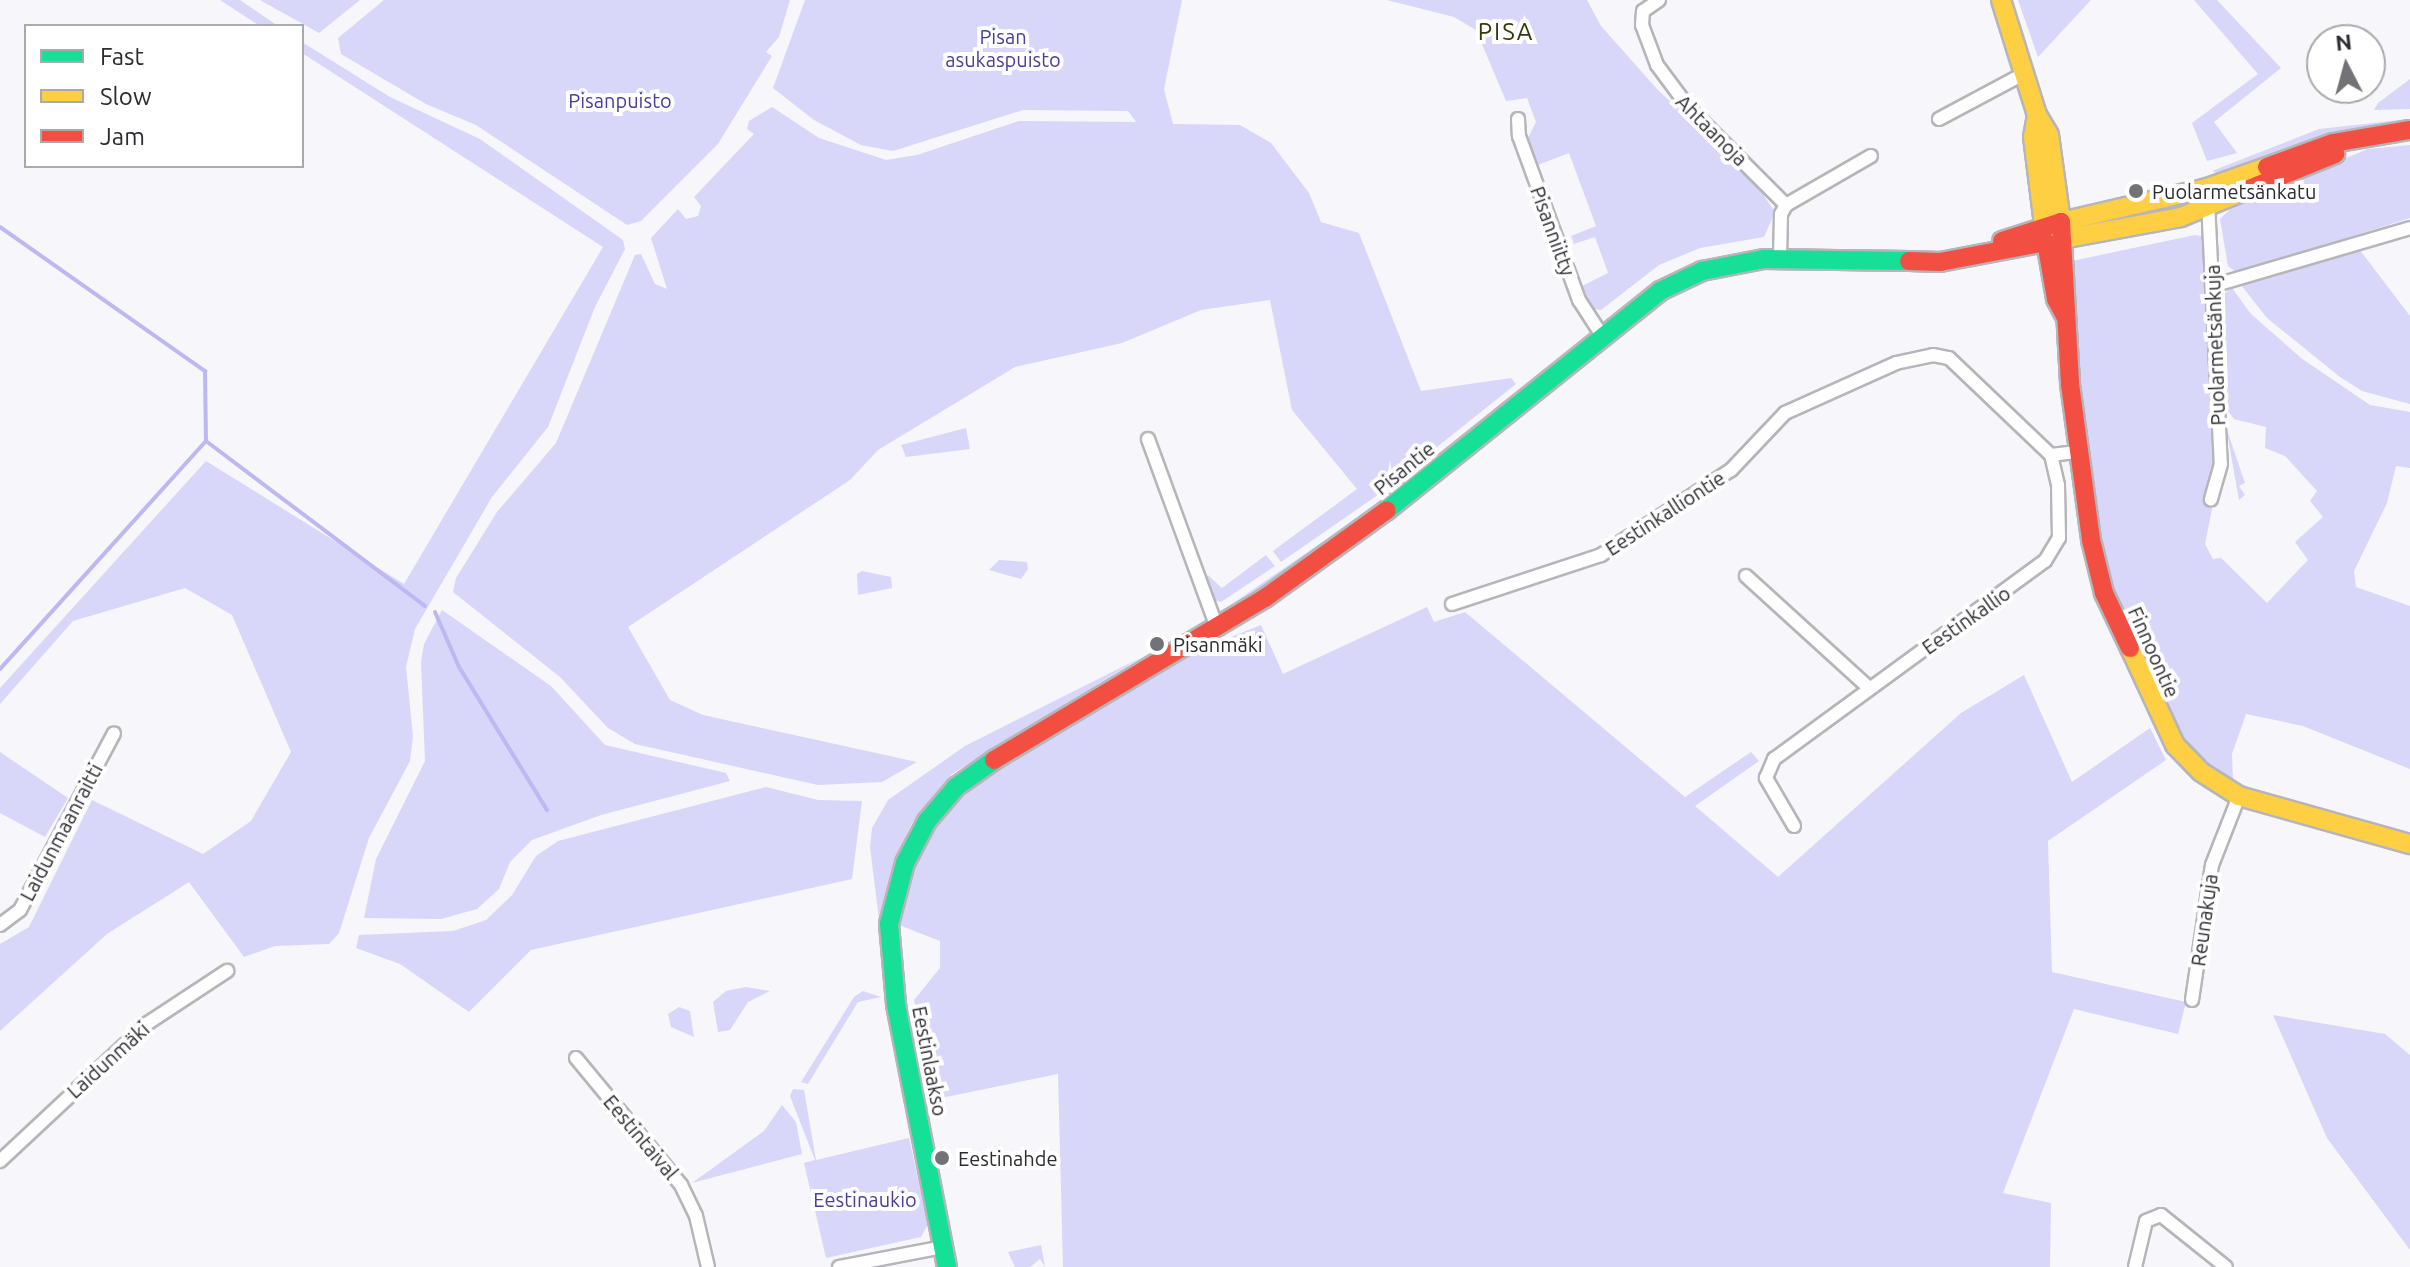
<!DOCTYPE html>
<meta charset="utf-8">
<style>
body{margin:0}
#map{position:relative;width:2410px;height:1267px;overflow:hidden;background:#f6f6fb;font-family:Ubuntu,sans-serif}
div>[style]{position:absolute}
[style*='--x']{left:calc(var(--x)*1px);top:calc(var(--y)*1px);width:calc(var(--w)*1px);rotate:calc(var(--a)*1deg)}
.green>*{inset:0;background:#d8d6f9}
.stream>*{height:4px;margin:-2px;padding:0 2px;transform-origin:2px;border-radius:2px;background:#bdb8f1}
.roads{filter:drop-shadow(2px 0 #b5b5ba) drop-shadow(-2px 0 #b5b5ba) drop-shadow(0 2px #b5b5ba) drop-shadow(0 -2px #b5b5ba)}
.street>*{height:12px;margin:-6px;padding:0 6px;transform-origin:6px;border-radius:6px;background:#fefefe}
.fast>*{height:18px;margin:-9px;padding:0 9px;transform-origin:9px;border-radius:9px;background:#16e098}
.slow>*{height:18px;margin:-9px;padding:0 9px;transform-origin:9px;border-radius:9px;background:#ffcf43}
.jam>*{height:18px;margin:-9px;padding:0 9px;transform-origin:9px;border-radius:9px;background:#f24e42}
.dots>*{width:22px;height:22px;translate:-50% -50%;box-sizing:border-box;border:4px solid #fff;border-radius:50%}
span{translate:-50% -50%;white-space:nowrap;text-align:center;line-height:1.15;-webkit-text-stroke:8px #fff;paint-order:stroke}
.park-label{font-size:20px;color:#4e3c99}
.street-label{font-size:20px;color:#2b2b30}
.poi-label{font-size:20px;color:#2b2b30}
.left{translate:0 -50%;text-align:left}
.quarter-label{font-size:24px;color:#38370d;letter-spacing:2px}
.legend{position:absolute;left:24px;top:24px;width:280px;height:144px;box-sizing:border-box;background:#fff;border:2px solid #aaaaac;margin:0;padding:10px 14px;list-style:none;font-size:24px;color:#2b2b30}
.legend li{display:flex;align-items:center;gap:16px;height:40px}
.legend b{width:40px;border:2px solid #aaaaac}
.north{position:absolute;left:2306px;top:24px;width:80px;height:80px;box-sizing:border-box;background:#fff;border:2px solid #aaaaac;border-radius:50%;rotate:354deg;font-size:22px;font-weight:700;line-height:32px;text-align:center;color:#2b2b30}
.north::after{content:'';display:block;margin:auto;width:28px;height:36px;background:#727277;clip-path:polygon(50% 0,100% 100%,50% 72%,0 100%)}
</style>
<div id="map">
<div class="green">
<div style="clip-path:polygon(220px 0,240px 0,278px 26px,260px 26px)"></div>
<div style="clip-path:polygon(260px 0,360px 0,319px 33px)"></div>
<div style="clip-path:polygon(384px 0,790px 0,779px 37px,766px 52px,772px 56px,718px 144px,641px 221px,627px 225px,476px 125px,426px 104px,341px 54px,338px 38px)"></div>
<div style="clip-path:polygon(805px 0,1182px 0,1164px 89px,1173px 124px,1240px 125px,1271px 143px,1309px 193px,1321px 222px,1359px 233px,1421px 391px,1511px 378px,1516px 384px,1393px 482px,1390px 460px,1385px 490px,1281px 562px,1273px 551px,1357px 489px,1292px 410px,1270px 300px,1201px 310px,1122px 343px,1015px 367px,878px 450px,850px 480px,628px 627px,670px 700px,703px 715px,917px 762px,882px 782px,818px 785px,635px 744px,608px 728px,560px 677px,453px 592px,456px 578px,497px 512px,556px 443px,635px 255px,641px 254px,655px 284px,667px 289px,651px 238px,678px 209px,686px 219px,698px 216px,701px 206px,694px 197px,754px 134px,747px 129px,749px 121px,772px 107px,819px 138px,886px 160px,917px 155px,1019px 121px,1136px 122px,1128px 111px,1023px 110px,893px 151px,861px 145px,814px 120px,773px 88px)"></div>
<div style="clip-path:polygon(1387px 0,1587px 0,1601px 26px,1657px 89px,1754px 181px,1775px 212px,1764px 237px,1700px 248px,1659px 265px,1601px 310px,1594px 309px,1582px 286px,1608px 273px,1595px 237px,1574px 244px,1571px 236px,1596px 226px,1569px 153px,1535px 166px,1528px 138px,1536px 122px,1527px 98px,1506px 101px,1476px 30px,1454px 17px)"></div>
<div style="clip-path:polygon(2018px 0,2091px 0,2038px 57px)"></div>
<div style="clip-path:polygon(2194px 0,2217px 0,2281px 68px,2214px 122px,2237px 153px,2207px 161px,2192px 123px,2258px 74px)"></div>
<div style="clip-path:polygon(302px 42px,390px 97px,480px 139px,623px 240px,625px 249px,595px 307px,548px 427px,492px 497px,415px 629px,406px 667px,413px 736px,410px 761px,369px 838px,339px 933px,329px 944px,275px 946px,244px 957px,189px 882px,107px 934px,0 1031px,0 944px,29px 927px,92px 800px,203px 854px,251px 821px,291px 752px,232px 615px,185px 588px,73px 621px,0 704px,0 688px,206px 461px,404px 584px,603px 247px,302px 53px)"></div>
<div style="clip-path:polygon(2410px 79px,2410px 109px,2374px 110px,2378px 103px)"></div>
<div style="clip-path:polygon(2410px 119px,2410px 125px,2222px 175px,2212px 171px,2319px 129px)"></div>
<div style="clip-path:polygon(2410px 145px,2410px 218px,2237px 273px,2228px 266px,2220px 219px,2238px 202px,2368px 149px)"></div>
<div style="clip-path:polygon(2195px 235px,2206px 237px,2214px 472px,2204px 497px,2212px 509px,2205px 544px,2213px 559px,2221px 558px,2267px 603px,2308px 560px,2295px 542px,2323px 517px,2310px 501px,2317px 491px,2285px 456px,2265px 448px,2266px 427px,2234px 419px,2223px 404px,2221px 296px,2232px 288px,2251px 314px,2301px 358px,2370px 405px,2410px 412px,2410px 468px,2396px 466px,2387px 503px,2354px 571px,2356px 587px,2410px 606px,2410px 769px,2303px 726px,2246px 714px,2232px 754px,2233px 781px,2197px 755px,2173px 724px,2136px 647px,2110px 579px,2098px 529px,2077px 392px,2072px 261px)"></div>
<div style="clip-path:polygon(2359px 249px,2410px 316px,2410px 404px,2362px 391px,2340px 377px,2267px 318px,2241px 285px)"></div>
<div style="clip-path:polygon(2226px 427px,2245px 483px,2239px 486px,2245px 495px,2239px 500px)"></div>
<div style="clip-path:polygon(966px 428px,970px 449px,906px 457px,901px 445px)"></div>
<div style="clip-path:polygon(1353px 523px,1277px 577px,1233px 603px,1346px 526px)"></div>
<div style="clip-path:polygon(1266px 555px,1275px 566px,1221px 602px,1212px 599px,1204px 579px,1208px 575px,1222px 588px)"></div>
<div style="clip-path:polygon(999px 560px,1027px 562px,1028px 569px,1021px 579px,989px 570px)"></div>
<div style="clip-path:polygon(862px 571px,891px 577px,892px 588px,858px 595px,857px 574px)"></div>
<div style="clip-path:polygon(1427px 607px,1434px 622px,1465px 612px,1685px 797px,1751px 752px,1759px 761px,1695px 806px,1778px 877px,1961px 713px,2024px 675px,2072px 782px,2150px 728px,2166px 760px,2048px 841px,2052px 972px,2186px 1002px,2178px 1034px,2074px 1009px,2003px 1193px,2051px 1203px,2050px 1267px,1063px 1267px,1058px 1074px,936px 1099px,914px 1000px,940px 968px,940px 941px,899px 925px,901px 899px,931px 830px,990px 770px,1199px 650px,1261px 625px,1283px 674px)"></div>
<div style="clip-path:polygon(442px 610px,551px 686px,605px 745px,726px 773px,730px 781px,601px 815px,532px 840px,510px 862px,499px 889px,477px 909px,441px 919px,364px 918px,376px 859px,425px 761px,421px 662px,424px 644px)"></div>
<div style="clip-path:polygon(1140px 658px,952px 774px,912px 823px,895px 859px,880px 927px,870px 847px,872px 828px,888px 800px,965px 746px)"></div>
<div style="clip-path:polygon(0 752px,68px 798px,45px 837px,0 813px)"></div>
<div style="clip-path:polygon(766px 787px,818px 800px,862px 801px,852px 879px,531px 950px,469px 1012px,400px 964px,356px 948px,359px 935px,453px 931px,486px 920px,512px 895px,536px 856px,558px 841px)"></div>
<div style="clip-path:polygon(746px 987px,770px 991px,748px 1002px,730px 1030px,718px 1032px,713px 1002px,726px 991px)"></div>
<div style="clip-path:polygon(863px 991px,881px 997px,858px 1002px,808px 1084px,801px 1082px,854px 997px)"></div>
<div style="clip-path:polygon(679px 1007px,690px 1011px,694px 1037px,671px 1027px,668px 1014px)"></div>
<div style="clip-path:polygon(2273px 1015px,2385px 1034px,2410px 1055px,2410px 1250px,2327px 1138px)"></div>
<div style="clip-path:polygon(793px 1089px,804px 1090px,816px 1160px,909px 1138px,928px 1224px,921px 1237px,826px 1258px,804px 1163px,815px 1160px,790px 1096px)"></div>
<div style="clip-path:polygon(782px 1105px,796px 1122px,802px 1154px,692px 1183px,764px 1131px)"></div>
<div style="clip-path:polygon(1041px 1245px,1045px 1267px,1040px 1259px,1030px 1267px,1015px 1267px,1008px 1252px)"></div>
</div>
<div class="stream">
<div style="--x:0;--y:227;--w:251;--a:35.1"></div>
<div style="--x:205;--y:371;--w:70;--a:89.2"></div>
<div style="--x:206;--y:441;--w:307;--a:132.1"></div>
<div style="--x:206;--y:441;--w:274;--a:37"></div>
<div style="--x:435;--y:612;--w:60;--a:66.4"></div>
<div style="--x:459;--y:667;--w:168;--a:58.4"></div>
</div>
<div class="roads">
<div class="street">
<div style="--x:1659;--y:0;--w:19;--a:145"></div>
<div style="--x:1643;--y:11;--w:14;--a:94"></div>
<div style="--x:1642;--y:25;--w:43;--a:69.4"></div>
<div style="--x:1657;--y:65;--w:54;--a:53.3"></div>
<div style="--x:1689;--y:108;--w:137;--a:45"></div>
<div style="--x:1786;--y:205;--w:10;--a:119"></div>
<div style="--x:1781;--y:214;--w:45;--a:91.3"></div>
<div style="--x:1518;--y:119;--w:17;--a:87"></div>
<div style="--x:1519;--y:136;--w:175;--a:69.9"></div>
<div style="--x:1579;--y:300;--w:44;--a:57"></div>
<div style="--x:1939;--y:119;--w:98;--a:-28.1"></div>
<div style="--x:2208;--y:202;--w:262;--a:87.2"></div>
<div style="--x:2221;--y:464;--w:37;--a:106"></div>
<div style="--x:1786;--y:205;--w:98;--a:-30"></div>
<div style="--x:2212;--y:286;--w:206;--a:-16.3"></div>
<div style="--x:1148;--y:439;--w:201;--a:69.9"></div>
<div style="--x:1746;--y:576;--w:166;--a:42.3"></div>
<div style="--x:1452;--y:604;--w:157;--a:-18.2"></div>
<div style="--x:1601;--y:555;--w:155;--a:-33.2"></div>
<div style="--x:1731;--y:470;--w:79;--a:-46.5"></div>
<div style="--x:1785;--y:413;--w:122;--a:-24.2"></div>
<div style="--x:1896;--y:363;--w:38;--a:-12"></div>
<div style="--x:1933;--y:355;--w:16;--a:11"></div>
<div style="--x:1949;--y:358;--w:141;--a:43.6"></div>
<div style="--x:1794;--y:826;--w:56;--a:-120.3"></div>
<div style="--x:1766;--y:778;--w:21;--a:-67"></div>
<div style="--x:1774;--y:759;--w:336;--a:-36.2"></div>
<div style="--x:2045;--y:561;--w:27;--a:-59"></div>
<div style="--x:2059;--y:538;--w:53;--a:-91.1"></div>
<div style="--x:2058;--y:485;--w:31;--a:-103"></div>
<div style="--x:2051;--y:455;--w:26;--a:-7"></div>
<div style="--x:0;--y:925;--w:25;--a:-37"></div>
<div style="--x:20;--y:910;--w:200;--a:-62"></div>
<div style="--x:2192;--y:1000;--w:136;--a:-81.6"></div>
<div style="--x:2212;--y:865;--w:74;--a:-68.6"></div>
<div style="--x:576;--y:1058;--w:165;--a:50.4"></div>
<div style="--x:681;--y:1185;--w:34;--a:64"></div>
<div style="--x:696;--y:1216;--w:52;--a:76.8"></div>
<div style="--x:0;--y:1161;--w:202;--a:-43"></div>
<div style="--x:148;--y:1023;--w:95;--a:-33.4"></div>
<div style="--x:839;--y:1267;--w:106;--a:-10.9"></div>
<div style="--x:2135;--y:1267;--w:47;--a:-76.6"></div>
<div style="--x:2146;--y:1221;--w:16;--a:-22"></div>
<div style="--x:2161;--y:1215;--w:83;--a:38.7"></div>
</div>
<div class="fast">
<div style="--x:1387;--y:510;--w:350;--a:-38.7"></div>
<div style="--x:1660;--y:291;--w:47;--a:-25.5"></div>
<div style="--x:1702;--y:271;--w:63;--a:-11"></div>
<div style="--x:1764;--y:259;--w:145;--a:0.8"></div>
<div style="--x:947;--y:1267;--w:268;--a:-101"></div>
<div style="--x:896;--y:1004;--w:80;--a:-95"></div>
<div style="--x:889;--y:924;--w:63;--a:-75.3"></div>
<div style="--x:905;--y:863;--w:47;--a:-62.4"></div>
<div style="--x:927;--y:821;--w:45;--a:-49.5"></div>
<div style="--x:956;--y:787;--w:47;--a:-35.4"></div>
</div>
<div class="slow">
<div style="--x:2001;--y:0;--w:121;--a:72.6"></div>
<div style="--x:2037;--y:115;--w:23;--a:59"></div>
<div style="--x:2049;--y:135;--w:88;--a:82.1"></div>
<div style="--x:2061;--y:222;--w:150;--a:-13.1"></div>
<div style="--x:2207;--y:188;--w:64;--a:-19.3"></div>
<div style="--x:2037;--y:115;--w:22;--a:100"></div>
<div style="--x:2033;--y:137;--w:106;--a:82.9"></div>
<div style="--x:2046;--y:242;--w:137;--a:-10.5"></div>
<div style="--x:2181;--y:217;--w:63;--a:-22.5"></div>
<div style="--x:2130;--y:648;--w:107;--a:65.1"></div>
<div style="--x:2175;--y:745;--w:37;--a:46"></div>
<div style="--x:2201;--y:772;--w:45;--a:32.3"></div>
<div style="--x:2239;--y:796;--w:178;--a:15.7"></div>
</div>
<div class="jam">
<div style="--x:2267;--y:167;--w:70;--a:-20"></div>
<div style="--x:2333;--y:143;--w:78;--a:-9.6"></div>
<div style="--x:2239;--y:193;--w:104;--a:-22.1"></div>
<div style="--x:2002;--y:241;--w:62;--a:-17.9"></div>
<div style="--x:2061;--y:222;--w:162;--a:86.8"></div>
<div style="--x:2070;--y:384;--w:157;--a:82.3"></div>
<div style="--x:2091;--y:540;--w:55;--a:76.2"></div>
<div style="--x:2104;--y:593;--w:61;--a:64.7"></div>
<div style="--x:1909;--y:261;--w:31;--a:2"></div>
<div style="--x:1940;--y:262;--w:108;--a:-10.7"></div>
<div style="--x:2046;--y:242;--w:58;--a:80"></div>
<div style="--x:2056;--y:299;--w:19;--a:62"></div>
<div style="--x:994;--y:760;--w:316;--a:-30.9"></div>
<div style="--x:1265;--y:598;--w:150;--a:-35.8"></div>
</div>
</div>
<div class="dots">
<div style="left:2136px;top:191px;background:#727277"></div>
<div style="left:1157px;top:644px;background:#727277"></div>
<div style="left:942px;top:1158px;background:#727277"></div>
</div>
<div class="park-label">
<span style="left:1003px;top:48px">Pisan<br>asukaspuisto</span>
<span style="left:620px;top:100px">Pisanpuisto</span>
<span style="left:865px;top:1199px">Eestinaukio</span>
</div>
<div class="street-label">
<span style="left:1712px;top:130px;rotate:45deg">Ahtaanoja</span>
<span style="left:1553px;top:231px;rotate:70deg">Pisanniitty</span>
<span style="left:2215px;top:345px;rotate:-92deg">Puolarmetsänkuja</span>
<span style="left:1404px;top:468px;rotate:-39deg">Pisantie</span>
<span style="left:1665px;top:513px;rotate:-33deg">Eestinkalliontie</span>
<span style="left:1966px;top:620px;rotate:-35deg">Eestinkallio</span>
<span style="left:2154px;top:652px;rotate:66deg">Finnoontie</span>
<span style="left:61px;top:832px;rotate:-62deg">Laidunmaanraitti</span>
<span style="left:2204px;top:920px;rotate:-82deg">Reunakuja</span>
<span style="left:108px;top:1060px;rotate:-42deg">Laidunmäki</span>
<span style="left:930px;top:1061px;rotate:79deg">Eestinlaakso</span>
<span style="left:641px;top:1137px;rotate:50deg">Eestintaival</span>
</div>
<div class="poi-label">
<span class="left" style="left:2152px;top:191px">Puolarmetsänkatu</span>
<span class="left" style="left:1173px;top:644px">Pisanmäki</span>
<span class="left" style="left:958px;top:1158px">Eestinahde</span>
</div>
<div class="quarter-label">
<span style="left:1506px;top:32px">PISA</span>
</div>
<ul class="legend">
<li><b style="height:10px;background:#16e098"></b>Fast</li>
<li><b style="height:10px;background:#ffcf43"></b>Slow</li>
<li><b style="height:10px;background:#f24e42"></b>Jam</li>
</ul>
<div class="north">N</div>
</div>
